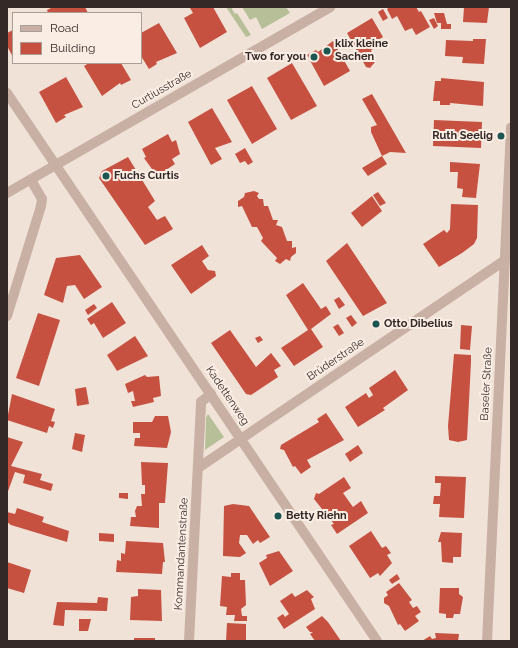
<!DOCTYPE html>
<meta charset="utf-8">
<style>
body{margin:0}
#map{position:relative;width:518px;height:648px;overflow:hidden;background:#f1e2d8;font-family:Raleway,sans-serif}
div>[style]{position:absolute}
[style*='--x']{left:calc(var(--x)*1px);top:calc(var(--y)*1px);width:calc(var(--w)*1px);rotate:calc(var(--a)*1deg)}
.green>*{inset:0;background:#b7bf98}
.building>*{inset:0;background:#c65141}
.minor>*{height:10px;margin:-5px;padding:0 5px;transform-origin:5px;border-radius:5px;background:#c9b0a4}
.dots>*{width:11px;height:11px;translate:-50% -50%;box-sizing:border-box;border:2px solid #f9ede4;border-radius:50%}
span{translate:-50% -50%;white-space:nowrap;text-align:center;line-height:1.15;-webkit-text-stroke:4px #f9ede4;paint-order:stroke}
.poi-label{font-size:11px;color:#342926;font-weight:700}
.left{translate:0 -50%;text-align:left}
.right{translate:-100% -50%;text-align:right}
.street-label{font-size:11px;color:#342926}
.frame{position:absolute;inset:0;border:8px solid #342926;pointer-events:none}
.legend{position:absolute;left:12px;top:12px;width:130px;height:52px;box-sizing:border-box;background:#f9ede4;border:1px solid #aa9f98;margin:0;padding:5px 7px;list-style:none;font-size:12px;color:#342926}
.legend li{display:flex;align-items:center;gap:8px;height:20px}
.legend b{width:20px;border:1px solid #aa9f98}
</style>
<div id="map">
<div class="green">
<div style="clip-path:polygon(226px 7px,233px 7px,232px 9px,235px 14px,237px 13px,251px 35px,246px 37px)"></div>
<div style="clip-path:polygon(242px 7px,286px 7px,290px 13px,262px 29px,256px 17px,250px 20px)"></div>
<div style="clip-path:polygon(208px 414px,224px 437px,205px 450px,206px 418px)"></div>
</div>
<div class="building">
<div style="clip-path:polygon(53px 7px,85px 7px,88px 13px,48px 13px,47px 10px)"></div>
<div style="clip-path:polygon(193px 7px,213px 7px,227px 32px,200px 48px,184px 18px,193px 13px,190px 8px)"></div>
<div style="clip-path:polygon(390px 7px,416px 7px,419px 12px,421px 11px,430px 27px,416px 35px,412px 28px,405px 31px,397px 16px,392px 19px,387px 9px)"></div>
<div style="clip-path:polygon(464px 7px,489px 7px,487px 23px,463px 22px)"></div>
<div style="clip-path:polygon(383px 9px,388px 18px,383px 21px,378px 12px)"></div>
<div style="clip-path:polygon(434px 13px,444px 13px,447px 24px,451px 24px,451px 29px,441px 29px,441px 23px,437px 23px)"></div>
<div style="clip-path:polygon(372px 18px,383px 37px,373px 43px,375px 48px,371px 50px,375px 62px,370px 68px,366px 67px,347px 33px)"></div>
<div style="clip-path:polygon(434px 18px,438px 26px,434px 29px,429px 20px)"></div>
<div style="clip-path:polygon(159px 23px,177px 53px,156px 62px,157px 64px,149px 69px,141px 56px,141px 33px)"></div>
<div style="clip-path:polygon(13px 30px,13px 57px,7px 46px,7px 33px)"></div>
<div style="clip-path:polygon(473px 39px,486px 39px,484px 64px,462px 63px,463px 57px,445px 56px,446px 40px,473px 41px)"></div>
<div style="clip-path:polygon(333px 41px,350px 71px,324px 86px,307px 55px,316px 50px,318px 52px)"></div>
<div style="clip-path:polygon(89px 63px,121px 63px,131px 80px,121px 85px,120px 83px,102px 96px,84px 66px)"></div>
<div style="clip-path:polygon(292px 63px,317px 106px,291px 120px,267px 78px)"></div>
<div style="clip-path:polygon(66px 77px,83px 107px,64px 115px,66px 117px,56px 123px,39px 92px)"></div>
<div style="clip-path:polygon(441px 78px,484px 82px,483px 106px,450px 103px,450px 105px,440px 105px,440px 101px,433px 101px,435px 81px,441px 81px)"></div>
<div style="clip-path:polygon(252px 86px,277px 129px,252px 144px,227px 100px)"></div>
<div style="clip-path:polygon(372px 94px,406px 153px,390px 152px,382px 156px,371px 132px,371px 127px,377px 125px,362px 99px)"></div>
<div style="clip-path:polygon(212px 108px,232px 142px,215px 148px,222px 159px,211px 165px,188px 122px)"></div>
<div style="clip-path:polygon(434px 120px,482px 122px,481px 148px,433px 146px)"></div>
<div style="clip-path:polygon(168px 134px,172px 142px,176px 140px,180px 154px,172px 159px,175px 164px,157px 176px,144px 158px,146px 157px,142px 149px)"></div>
<div style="clip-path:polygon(245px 148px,253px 162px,248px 165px,245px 161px,240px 163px,235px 154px)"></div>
<div style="clip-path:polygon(382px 156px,387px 164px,368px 176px,362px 168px)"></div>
<div style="clip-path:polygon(128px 157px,155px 201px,148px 207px,157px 220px,165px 216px,173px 229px,145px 245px,99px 178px,102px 171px)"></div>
<div style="clip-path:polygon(450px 162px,480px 164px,476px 198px,462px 197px,463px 189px,457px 188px,458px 172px,450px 172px)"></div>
<div style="clip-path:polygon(254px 191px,259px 193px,257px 196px,259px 199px,263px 199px,264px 206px,268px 206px,273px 220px,278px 220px,276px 225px,282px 227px,287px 241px,292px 241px,292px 248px,296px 247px,296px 253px,291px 257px,290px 261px,286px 259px,280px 264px,275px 261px,277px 258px,261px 241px,263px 238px,257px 227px,252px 227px,242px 206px,238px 207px,238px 201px,244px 197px,245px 193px)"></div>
<div style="clip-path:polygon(378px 192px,386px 203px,380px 206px,373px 195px)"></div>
<div style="clip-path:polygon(372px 196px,382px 211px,362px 227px,351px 213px)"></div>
<div style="clip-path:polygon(451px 204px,478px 205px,477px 238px,474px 244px,462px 253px,439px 267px,423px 244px,444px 230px,447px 233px,450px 229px)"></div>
<div style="clip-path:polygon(347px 243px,387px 303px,363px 316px,326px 261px)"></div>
<div style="clip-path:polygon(202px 245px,209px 256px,202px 261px,208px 270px,215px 271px,216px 276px,191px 294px,171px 265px)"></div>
<div style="clip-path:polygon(80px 255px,102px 287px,84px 299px,75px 285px,67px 286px,63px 303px,44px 295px,56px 258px)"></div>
<div style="clip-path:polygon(303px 283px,321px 309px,326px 306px,331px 314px,311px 329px,323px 347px,294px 366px,281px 348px,308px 330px,286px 295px)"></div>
<div style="clip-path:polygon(339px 297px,345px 305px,339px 309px,334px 300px)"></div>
<div style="clip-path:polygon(112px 302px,126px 323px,103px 338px,94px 323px,91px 325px,87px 319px)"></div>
<div style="clip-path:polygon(94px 304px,97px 308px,88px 315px,85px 310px)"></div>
<div style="clip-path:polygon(38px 313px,60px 320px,39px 386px,16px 378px)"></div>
<div style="clip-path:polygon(351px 315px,357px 323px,352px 327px,346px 318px)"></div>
<div style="clip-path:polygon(338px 324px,344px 333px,339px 336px,333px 327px)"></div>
<div style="clip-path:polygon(461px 325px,472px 326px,470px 350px,460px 349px)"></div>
<div style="clip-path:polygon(230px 330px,256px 367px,271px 353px,281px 366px,274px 370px,278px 377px,251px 395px,246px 394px,211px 343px)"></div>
<div style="clip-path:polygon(135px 336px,148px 356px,117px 371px,107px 355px)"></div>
<div style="clip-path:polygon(260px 336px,263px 340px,258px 343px,255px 338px)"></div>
<div style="clip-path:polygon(454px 354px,471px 355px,471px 362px,467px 440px,458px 442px,449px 440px,448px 426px)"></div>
<div style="clip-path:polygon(395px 370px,408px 390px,383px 408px,385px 410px,358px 427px,345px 407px,366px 393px,369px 398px,373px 395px,369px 388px)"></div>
<div style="clip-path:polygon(145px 375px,147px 377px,159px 376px,161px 396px,153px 398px,154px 402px,133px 407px,131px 401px,135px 401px,133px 391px,128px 393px,125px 384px)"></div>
<div style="clip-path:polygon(86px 387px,89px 404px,77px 406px,75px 389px)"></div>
<div style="clip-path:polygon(12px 394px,55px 409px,51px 421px,55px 422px,53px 428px,49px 426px,47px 433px,7px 420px)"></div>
<div style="clip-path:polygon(326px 413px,344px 440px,307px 460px,311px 467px,301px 474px,295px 466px,293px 467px,284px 450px,280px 449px,281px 445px,319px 422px,317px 419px)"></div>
<div style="clip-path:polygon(155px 416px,168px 416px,171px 432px,167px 448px,134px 446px,135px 438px,140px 438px,140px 433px,133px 433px,133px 422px,152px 422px)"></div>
<div style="clip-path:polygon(75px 433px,85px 435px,82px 452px,72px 449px)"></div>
<div style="clip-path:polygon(7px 437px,23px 442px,11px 466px,42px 474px,40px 480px,53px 484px,51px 491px,23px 483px,25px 475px,15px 472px,7px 494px)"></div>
<div style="clip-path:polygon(358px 445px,363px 453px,350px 462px,345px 454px)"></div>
<div style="clip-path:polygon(141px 462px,168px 463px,165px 503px,159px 503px,159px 528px,130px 526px,131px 517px,136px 517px,135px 511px,137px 506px,142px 506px,141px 494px,145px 494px,145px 485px,142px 485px)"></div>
<div style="clip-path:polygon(435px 476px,466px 477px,464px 518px,439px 517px,440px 504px,433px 504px,434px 496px,440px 496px,441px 483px,435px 483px)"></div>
<div style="clip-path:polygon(344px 477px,351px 488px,343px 493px,353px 507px,361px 501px,368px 513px,337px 534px,331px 525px,334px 524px,314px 499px,316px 493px,319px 494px)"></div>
<div style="clip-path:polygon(119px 493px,128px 493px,128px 499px,119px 498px)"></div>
<div style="clip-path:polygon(233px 504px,249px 506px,270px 537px,260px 543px,258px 540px,253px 544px,247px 535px,240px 535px,239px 543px,246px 553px,240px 557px,223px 556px,224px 506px)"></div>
<div style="clip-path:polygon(17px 508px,44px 517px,42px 522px,69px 531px,67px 542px,11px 525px,7px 522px,7px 512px,15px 514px)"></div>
<div style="clip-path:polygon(371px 531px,382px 548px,386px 546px,391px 553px,387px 555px,392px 563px,380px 576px,378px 573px,370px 578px,349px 546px)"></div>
<div style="clip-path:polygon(441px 532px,462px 533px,461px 557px,453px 557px,453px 563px,442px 562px,441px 542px,438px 542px)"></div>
<div style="clip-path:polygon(99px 533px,114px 534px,114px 542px,99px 541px)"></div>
<div style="clip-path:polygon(126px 541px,163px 543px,165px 562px,163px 562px,162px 574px,116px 572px,117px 560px,121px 561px,121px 553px,125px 554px)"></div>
<div style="clip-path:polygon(279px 551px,293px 571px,270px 586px,259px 563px,267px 558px,266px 555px)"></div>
<div style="clip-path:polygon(7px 562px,31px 570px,24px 593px,7px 588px)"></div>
<div style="clip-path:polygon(231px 573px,240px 573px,240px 580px,245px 580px,246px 605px,241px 609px,242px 616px,247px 616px,247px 621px,234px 621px,235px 615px,226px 615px,227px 607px,220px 606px,222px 576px,231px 577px)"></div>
<div style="clip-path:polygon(397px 574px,400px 579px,392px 584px,389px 580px)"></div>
<div style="clip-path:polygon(399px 583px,412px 600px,409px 602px,413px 608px,417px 606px,421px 612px,415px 616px,419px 621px,405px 631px,400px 624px,398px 625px,389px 606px,384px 603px,384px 598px,388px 595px,386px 592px)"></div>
<div style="clip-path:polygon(440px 588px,459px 588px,459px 594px,463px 597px,460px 614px,454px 614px,453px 618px,446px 618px,446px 614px,439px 613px)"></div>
<div style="clip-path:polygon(138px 589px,161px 590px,162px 621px,130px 620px,131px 597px,138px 596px)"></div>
<div style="clip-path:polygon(307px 590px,314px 597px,311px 599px,315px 609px,284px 629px,277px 618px,283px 614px,285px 617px,289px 614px,280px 601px,292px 593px,295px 597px)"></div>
<div style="clip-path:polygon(98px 597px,108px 598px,107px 611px,65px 610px,64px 626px,53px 625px,57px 602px,97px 603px)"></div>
<div style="clip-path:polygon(322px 616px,328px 622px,341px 641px,315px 641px,310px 634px,313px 632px,310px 632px,306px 627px)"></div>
<div style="clip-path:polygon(79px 619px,91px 619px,88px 631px,79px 631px)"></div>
<div style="clip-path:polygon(227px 623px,246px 624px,246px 641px,226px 641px)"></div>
<div style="clip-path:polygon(435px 633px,459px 634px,458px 641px,422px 641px,430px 636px,432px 639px,436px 638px)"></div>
<div style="clip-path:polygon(134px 638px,155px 638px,155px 641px,134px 641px)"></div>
</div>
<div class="minor">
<div style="--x:7;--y:93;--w:661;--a:55.97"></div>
<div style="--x:7;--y:193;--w:373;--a:-29.9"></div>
<div style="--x:7;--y:316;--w:115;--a:-72.8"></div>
<div style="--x:41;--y:206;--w:7;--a:-82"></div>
<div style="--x:42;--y:199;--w:22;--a:-120"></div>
<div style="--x:198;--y:468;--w:371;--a:-34.1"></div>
<div style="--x:189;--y:641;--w:239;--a:-87.1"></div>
<div style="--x:201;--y:402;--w:13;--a:-39"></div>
<div style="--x:487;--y:641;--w:514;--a:-87.32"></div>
</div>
<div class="dots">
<div style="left:327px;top:51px;background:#1c5552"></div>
<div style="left:314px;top:57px;background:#1c5552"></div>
<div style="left:501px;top:136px;background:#1c5552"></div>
<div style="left:106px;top:176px;background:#1c5552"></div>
<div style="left:376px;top:324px;background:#1c5552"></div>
<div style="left:278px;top:516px;background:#1c5552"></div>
</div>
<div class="poi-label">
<span class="left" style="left:335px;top:51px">klix kleine<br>Sachen</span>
<span class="right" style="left:306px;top:57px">Two for you</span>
<span class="right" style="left:493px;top:136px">Ruth Seelig</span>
<span class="left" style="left:114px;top:176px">Fuchs Curtis</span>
<span class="left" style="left:384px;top:324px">Otto Dibelius</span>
<span class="left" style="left:286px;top:516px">Betty Riehn</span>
</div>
<div class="street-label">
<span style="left:162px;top:90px;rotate:-30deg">Curtiusstraße</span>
<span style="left:336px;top:360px;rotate:-34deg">Brüderstraße</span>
<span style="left:487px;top:384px;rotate:-87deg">Baseler Straße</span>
<span style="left:227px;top:396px;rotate:56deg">Kadettenweg</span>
<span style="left:182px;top:554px;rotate:-87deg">Kommandantenstraße</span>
</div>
<div class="frame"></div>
<ul class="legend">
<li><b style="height:5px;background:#c9b0a4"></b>Road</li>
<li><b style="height:11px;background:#c65141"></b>Building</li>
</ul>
</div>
